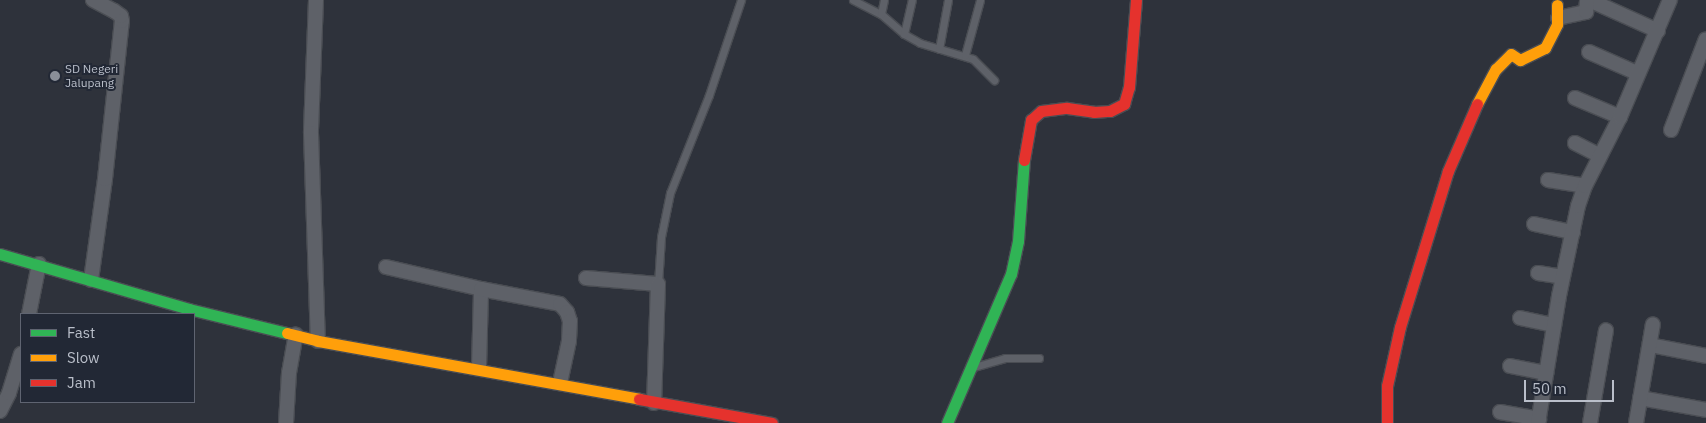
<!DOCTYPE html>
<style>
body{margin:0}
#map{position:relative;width:1706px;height:423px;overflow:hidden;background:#2e323b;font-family:"IBM Plex Sans",sans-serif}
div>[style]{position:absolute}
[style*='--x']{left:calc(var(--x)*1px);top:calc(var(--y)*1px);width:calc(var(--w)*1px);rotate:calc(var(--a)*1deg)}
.roads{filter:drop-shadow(1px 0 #4a4d53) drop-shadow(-1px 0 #4a4d53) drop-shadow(0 1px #4a4d53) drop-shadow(0 -1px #4a4d53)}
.lane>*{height:7px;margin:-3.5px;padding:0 3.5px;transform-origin:3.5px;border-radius:3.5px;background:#5e6168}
.street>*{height:14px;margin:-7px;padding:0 7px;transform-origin:7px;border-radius:7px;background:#5e6168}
.fast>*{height:11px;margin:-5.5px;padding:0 5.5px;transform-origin:5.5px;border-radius:5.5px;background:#30b455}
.slow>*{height:11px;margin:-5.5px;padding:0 5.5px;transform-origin:5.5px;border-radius:5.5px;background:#ff9f0a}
.jam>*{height:11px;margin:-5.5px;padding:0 5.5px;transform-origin:5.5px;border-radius:5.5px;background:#e5322d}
.dots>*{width:14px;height:14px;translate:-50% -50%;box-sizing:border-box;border:2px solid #222835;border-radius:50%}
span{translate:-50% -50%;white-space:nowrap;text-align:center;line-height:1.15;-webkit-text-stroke:4px #222835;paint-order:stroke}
.poi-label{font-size:12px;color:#babfca}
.left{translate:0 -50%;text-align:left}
.legend{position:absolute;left:20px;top:313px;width:175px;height:90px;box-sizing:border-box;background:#222835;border:1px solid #5f6471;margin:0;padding:6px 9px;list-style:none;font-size:15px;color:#babfca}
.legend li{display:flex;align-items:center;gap:10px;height:25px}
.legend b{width:25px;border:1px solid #5f6471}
.scale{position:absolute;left:1524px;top:380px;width:90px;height:22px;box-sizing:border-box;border:2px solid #babfca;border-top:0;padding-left:6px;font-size:15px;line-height:18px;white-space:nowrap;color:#babfca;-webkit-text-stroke:4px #222835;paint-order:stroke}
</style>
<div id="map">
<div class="roads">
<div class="lane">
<div style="--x:853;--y:0;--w:31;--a:27"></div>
<div style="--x:881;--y:14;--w:30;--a:41"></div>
<div style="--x:904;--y:34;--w:18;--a:29"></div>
<div style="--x:920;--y:43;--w:55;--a:16.8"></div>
<div style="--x:973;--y:59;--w:30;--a:45"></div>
<div style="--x:881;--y:14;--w:14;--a:-78"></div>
<div style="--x:904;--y:34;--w:35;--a:-77"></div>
<div style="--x:939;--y:49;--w:50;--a:-79.6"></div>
<div style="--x:965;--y:55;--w:57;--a:-74.7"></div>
<div style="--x:658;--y:284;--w:47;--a:-86.3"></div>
<div style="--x:661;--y:237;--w:45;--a:-78.4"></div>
<div style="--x:670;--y:193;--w:105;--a:-68.3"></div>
<div style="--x:709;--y:95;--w:100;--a:-71.4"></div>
<div style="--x:974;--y:367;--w:32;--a:-16"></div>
<div style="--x:1005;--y:358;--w:34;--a:0"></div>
</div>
<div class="street">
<div style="--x:316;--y:0;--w:133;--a:92.2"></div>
<div style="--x:311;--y:133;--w:208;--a:88.1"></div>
<div style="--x:1596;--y:3;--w:68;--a:24.3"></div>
<div style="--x:1558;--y:18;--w:29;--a:-12"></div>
<div style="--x:1586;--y:12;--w:12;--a:-85"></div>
<div style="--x:1589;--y:52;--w:52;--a:23.6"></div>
<div style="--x:1575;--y:98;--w:49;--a:22.9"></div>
<div style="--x:1671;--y:130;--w:97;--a:-69"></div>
<div style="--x:1575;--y:143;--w:28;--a:27"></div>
<div style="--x:1548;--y:180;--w:37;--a:9"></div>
<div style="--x:1534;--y:224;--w:40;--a:12"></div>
<div style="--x:386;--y:267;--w:98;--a:13"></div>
<div style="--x:1538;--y:273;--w:25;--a:9"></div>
<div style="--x:586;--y:278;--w:72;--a:4.8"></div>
<div style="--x:658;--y:284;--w:119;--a:91.9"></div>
<div style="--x:91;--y:280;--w:102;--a:-82.1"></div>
<div style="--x:105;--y:179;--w:159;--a:-83.9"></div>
<div style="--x:122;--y:21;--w:5;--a:-101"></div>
<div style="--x:121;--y:16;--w:9;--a:-144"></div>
<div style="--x:114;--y:11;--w:24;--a:-152"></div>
<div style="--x:29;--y:314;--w:51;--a:-78.7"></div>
<div style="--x:1520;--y:318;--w:35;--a:12"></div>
<div style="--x:1650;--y:345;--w:57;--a:11.1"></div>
<div style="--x:1510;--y:366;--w:37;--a:11"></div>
<div style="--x:479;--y:368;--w:79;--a:-88.5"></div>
<div style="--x:481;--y:289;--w:80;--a:10.8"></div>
<div style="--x:560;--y:304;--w:11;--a:49"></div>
<div style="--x:567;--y:312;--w:9;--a:72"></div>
<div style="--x:570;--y:321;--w:20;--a:93"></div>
<div style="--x:569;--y:341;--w:43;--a:102.1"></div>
<div style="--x:1640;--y:398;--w:67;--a:10.3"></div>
<div style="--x:0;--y:411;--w:20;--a:-63"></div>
<div style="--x:9;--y:393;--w:41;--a:-72.9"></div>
<div style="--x:1500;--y:412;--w:40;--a:10"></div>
<div style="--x:286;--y:423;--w:50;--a:-86.6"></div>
<div style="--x:289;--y:373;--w:39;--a:-80"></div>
<div style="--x:1538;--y:423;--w:129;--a:-80.6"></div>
<div style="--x:1559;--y:296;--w:92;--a:-78.1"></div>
<div style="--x:1578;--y:206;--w:21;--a:-71"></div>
<div style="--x:1585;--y:186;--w:77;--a:-63.1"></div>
<div style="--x:1620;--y:117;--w:127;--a:-66.9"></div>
<div style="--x:1590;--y:423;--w:94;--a:-80.2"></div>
<div style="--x:1636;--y:423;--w:100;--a:-80.3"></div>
</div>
<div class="fast">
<div style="--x:0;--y:254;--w:197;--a:16.2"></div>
<div style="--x:189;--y:309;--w:101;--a:13.8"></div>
<div style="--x:947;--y:423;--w:162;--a:-66.8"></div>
<div style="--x:1011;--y:274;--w:34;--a:-78"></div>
<div style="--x:1018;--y:241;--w:81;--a:-85.8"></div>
</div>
<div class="slow">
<div style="--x:1477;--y:104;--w:40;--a:-62"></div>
<div style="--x:1496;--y:69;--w:21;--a:-45"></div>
<div style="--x:1511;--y:54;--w:11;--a:34"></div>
<div style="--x:1520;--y:60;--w:28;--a:-26"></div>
<div style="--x:1545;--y:48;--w:27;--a:-63"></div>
<div style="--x:1557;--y:24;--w:19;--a:-90"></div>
<div style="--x:287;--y:333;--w:32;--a:14"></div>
<div style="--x:318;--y:341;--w:326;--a:10.2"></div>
</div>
<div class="jam">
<div style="--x:1024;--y:160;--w:41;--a:-80.1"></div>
<div style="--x:1031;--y:120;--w:13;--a:-42"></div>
<div style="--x:1041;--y:111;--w:26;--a:-7"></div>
<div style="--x:1067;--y:108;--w:27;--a:8"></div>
<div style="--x:1094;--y:112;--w:16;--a:-4"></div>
<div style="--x:1110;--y:111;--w:16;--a:-27"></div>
<div style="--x:1124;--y:104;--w:18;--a:-74"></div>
<div style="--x:1129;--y:87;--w:87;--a:-85.4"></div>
<div style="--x:639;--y:399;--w:135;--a:10.2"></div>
<div style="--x:1387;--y:423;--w:37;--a:-90"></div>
<div style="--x:1387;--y:386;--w:60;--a:-77.6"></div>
<div style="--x:1400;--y:327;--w:163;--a:-72.9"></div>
<div style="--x:1448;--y:171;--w:73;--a:-66.6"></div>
</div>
</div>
<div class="dots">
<div style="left:55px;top:76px;background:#898e98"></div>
</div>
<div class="poi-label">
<span class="left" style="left:65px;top:76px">SD Negeri<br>Jalupang</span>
</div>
<ul class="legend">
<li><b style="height:6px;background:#30b455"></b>Fast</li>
<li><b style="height:6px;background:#ff9f0a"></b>Slow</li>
<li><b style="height:6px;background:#e5322d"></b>Jam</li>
</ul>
<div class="scale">50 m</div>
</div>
